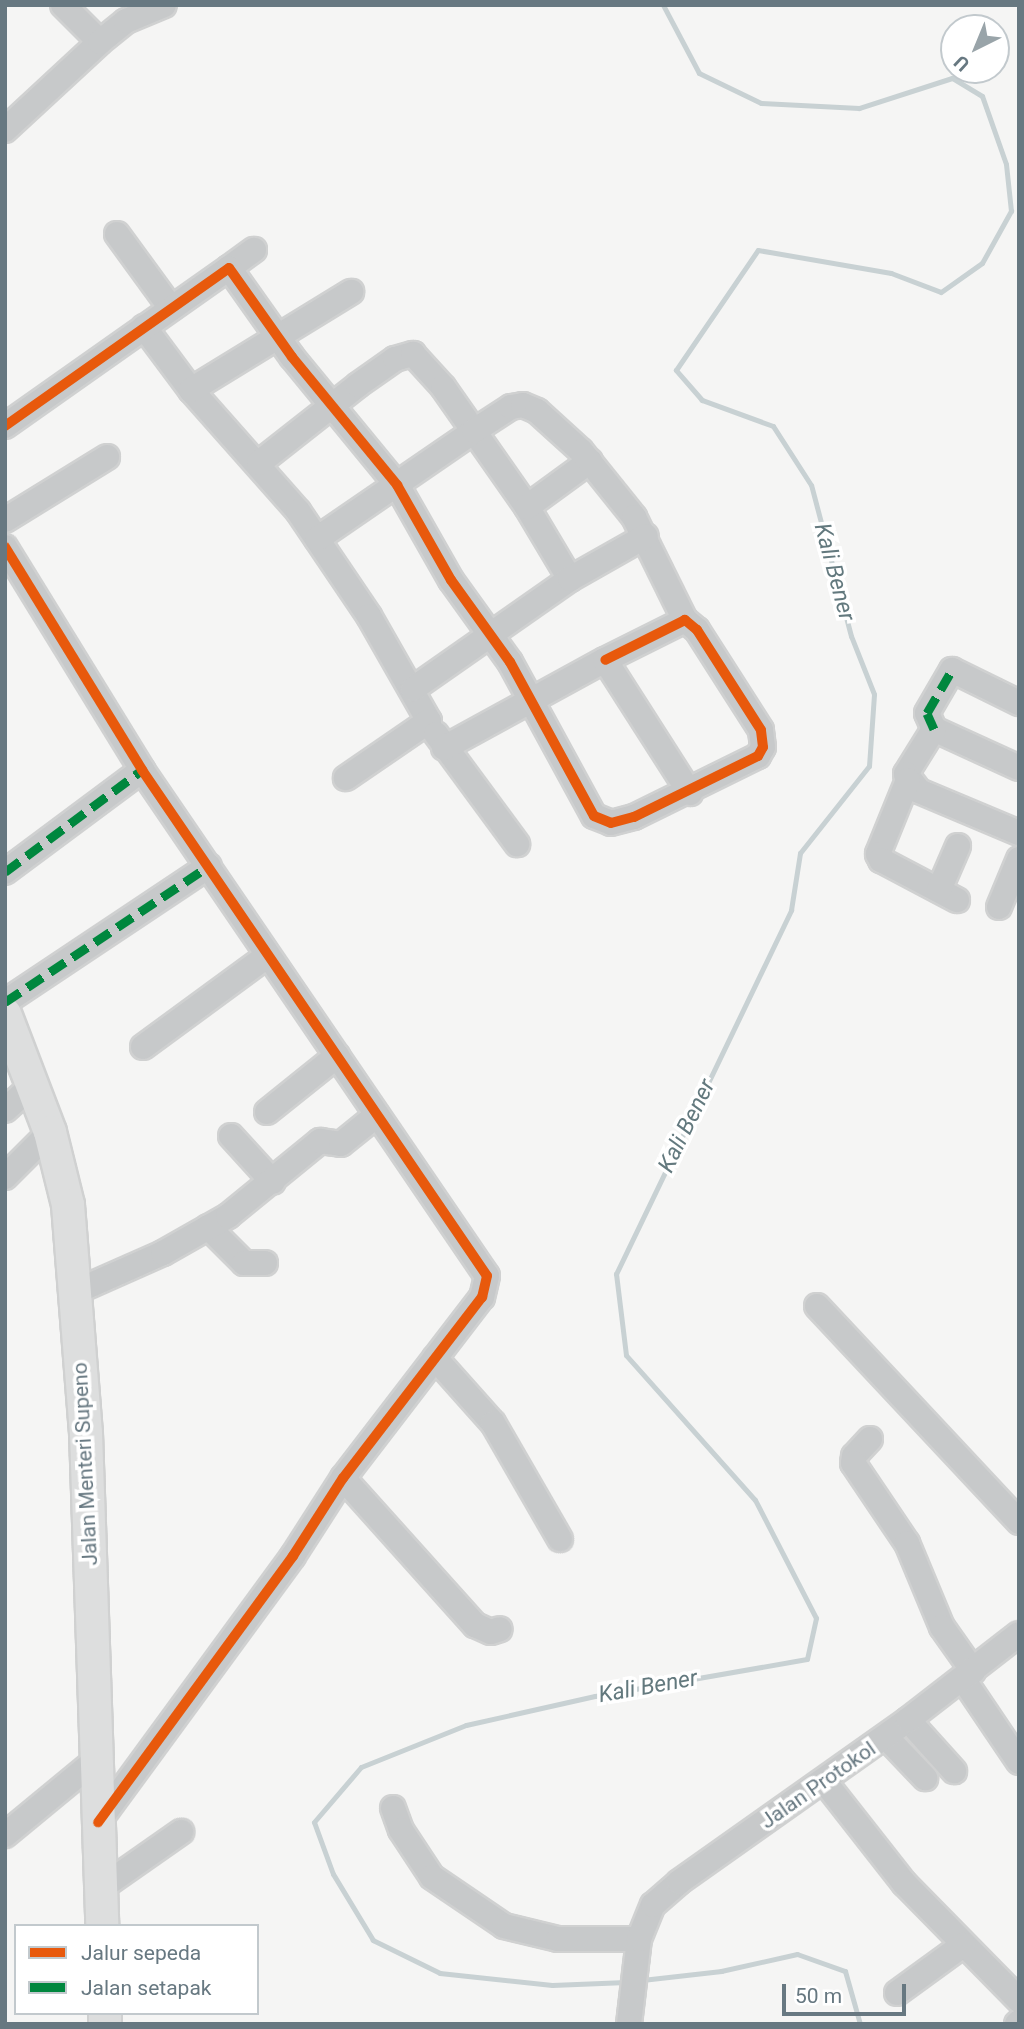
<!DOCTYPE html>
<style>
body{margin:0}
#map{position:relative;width:1024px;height:2029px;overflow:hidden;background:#f5f5f4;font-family:Roboto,sans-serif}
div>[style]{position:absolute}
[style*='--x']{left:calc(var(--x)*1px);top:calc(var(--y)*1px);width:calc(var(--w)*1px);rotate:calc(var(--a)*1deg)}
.stream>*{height:5px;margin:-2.5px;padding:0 2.5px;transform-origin:2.5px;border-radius:2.5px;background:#c8d1d3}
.roads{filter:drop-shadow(2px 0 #d0d1d1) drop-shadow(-2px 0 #d0d1d1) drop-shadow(0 2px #d0d1d1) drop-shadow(0 -2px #d0d1d1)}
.minor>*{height:24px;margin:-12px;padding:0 12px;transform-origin:12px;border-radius:12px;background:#c7c9ca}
.major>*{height:32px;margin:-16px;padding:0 16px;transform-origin:16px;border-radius:16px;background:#dddede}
.quiet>*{height:9px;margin-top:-4.5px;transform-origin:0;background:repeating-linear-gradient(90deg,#00873e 0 18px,transparent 0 27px)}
.cycleway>*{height:10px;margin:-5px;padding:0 5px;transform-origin:5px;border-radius:5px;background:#e8590c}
span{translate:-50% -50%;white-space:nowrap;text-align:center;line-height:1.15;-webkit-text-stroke:7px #fff;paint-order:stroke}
.street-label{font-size:21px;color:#677881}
.water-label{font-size:23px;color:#63797e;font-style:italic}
.frame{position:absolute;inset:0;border:7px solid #677881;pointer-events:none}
.legend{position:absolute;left:14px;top:1924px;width:245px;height:91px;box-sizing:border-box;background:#fff;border:2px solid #c2c9cd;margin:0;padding:9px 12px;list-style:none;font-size:21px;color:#677881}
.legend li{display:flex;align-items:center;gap:14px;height:35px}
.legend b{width:35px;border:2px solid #c2c9cd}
.north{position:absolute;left:940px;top:14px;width:70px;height:70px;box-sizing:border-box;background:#fff;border:2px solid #c2c9cd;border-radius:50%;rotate:223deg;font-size:19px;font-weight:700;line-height:28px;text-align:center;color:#677881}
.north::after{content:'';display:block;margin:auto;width:24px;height:32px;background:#99a4a9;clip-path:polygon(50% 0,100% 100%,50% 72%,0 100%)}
.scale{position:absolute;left:782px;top:1984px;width:124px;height:32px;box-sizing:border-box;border:4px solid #677881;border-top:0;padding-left:9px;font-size:21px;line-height:24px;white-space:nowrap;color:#677881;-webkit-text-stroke:5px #fff;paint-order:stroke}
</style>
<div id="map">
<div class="stream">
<div style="--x:642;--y:1980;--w:80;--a:-6.5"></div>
<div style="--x:721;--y:1971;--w:78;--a:-12.6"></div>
<div style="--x:797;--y:1954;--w:51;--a:19.5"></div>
<div style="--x:845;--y:1971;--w:55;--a:74.2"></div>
<div style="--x:626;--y:1982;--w:74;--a:177.7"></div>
<div style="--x:552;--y:1985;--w:113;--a:-173.9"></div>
<div style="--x:440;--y:1973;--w:75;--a:-153.8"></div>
<div style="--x:373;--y:1940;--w:77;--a:-121.2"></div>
<div style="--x:333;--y:1874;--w:55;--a:-110.1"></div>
<div style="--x:314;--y:1822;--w:72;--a:-49.5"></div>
<div style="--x:361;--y:1767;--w:113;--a:-21.8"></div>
<div style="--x:466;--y:1725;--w:132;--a:-12.7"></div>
<div style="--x:595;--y:1696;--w:215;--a:-9.9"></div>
<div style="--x:807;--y:1659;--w:42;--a:-77.6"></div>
<div style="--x:816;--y:1618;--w:133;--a:-117.3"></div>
<div style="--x:755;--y:1500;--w:194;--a:-131.7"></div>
<div style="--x:626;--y:1355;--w:82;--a:-97"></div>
<div style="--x:616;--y:1274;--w:404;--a:-64.3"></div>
<div style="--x:791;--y:910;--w:58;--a:-81"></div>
<div style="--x:800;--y:853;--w:111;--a:-51.6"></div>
<div style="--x:869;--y:766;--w:72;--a:-86"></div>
<div style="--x:874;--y:694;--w:62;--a:-111.6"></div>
<div style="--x:851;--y:636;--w:156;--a:-104.8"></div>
<div style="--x:811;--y:485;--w:70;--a:-122.8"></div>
<div style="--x:773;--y:426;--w:76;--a:-159.9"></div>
<div style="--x:702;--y:400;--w:40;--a:-131"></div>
<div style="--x:676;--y:370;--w:145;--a:-55.7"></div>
<div style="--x:758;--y:250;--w:135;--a:9.8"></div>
<div style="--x:891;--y:273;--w:53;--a:20.8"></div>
<div style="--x:941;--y:292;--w:50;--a:-35.3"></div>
<div style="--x:982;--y:263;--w:60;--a:-60.9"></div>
<div style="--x:1011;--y:211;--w:47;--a:-96.1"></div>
<div style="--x:1006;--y:164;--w:72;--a:-109.4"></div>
<div style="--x:982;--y:96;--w:35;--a:-149"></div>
<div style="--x:952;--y:78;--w:98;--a:162.1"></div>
<div style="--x:859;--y:108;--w:98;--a:-177.1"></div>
<div style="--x:761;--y:103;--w:69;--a:-154.2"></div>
<div style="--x:699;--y:73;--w:77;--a:-117.9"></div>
</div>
<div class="roads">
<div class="minor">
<div style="--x:63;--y:5;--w:52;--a:45"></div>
<div style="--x:5;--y:130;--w:129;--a:-42.8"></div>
<div style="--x:100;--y:42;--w:33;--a:-39"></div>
<div style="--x:126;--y:21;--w:41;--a:-22.8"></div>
<div style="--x:117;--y:234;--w:92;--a:53.9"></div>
<div style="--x:229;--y:268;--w:31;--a:-36"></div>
<div style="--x:144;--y:327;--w:79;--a:53.3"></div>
<div style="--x:191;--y:390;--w:162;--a:48.5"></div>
<div style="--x:298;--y:511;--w:127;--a:55.9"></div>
<div style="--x:369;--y:616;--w:121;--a:60.3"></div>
<div style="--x:429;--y:721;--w:101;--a:145.5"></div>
<div style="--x:191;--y:390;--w:188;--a:-31.5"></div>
<div style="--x:5;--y:426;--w:274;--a:-35.2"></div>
<div style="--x:229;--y:268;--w:109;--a:54.7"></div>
<div style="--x:292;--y:357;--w:166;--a:50.6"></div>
<div style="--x:397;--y:485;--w:109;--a:60.4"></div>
<div style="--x:451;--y:580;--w:101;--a:54.3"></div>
<div style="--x:510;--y:662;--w:175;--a:61.4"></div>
<div style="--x:594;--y:816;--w:18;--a:22"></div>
<div style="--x:611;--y:823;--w:24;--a:-15"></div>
<div style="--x:634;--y:817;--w:138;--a:-26.2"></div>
<div style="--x:758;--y:756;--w:10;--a:-61"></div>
<div style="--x:763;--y:747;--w:17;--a:-97"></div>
<div style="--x:761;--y:730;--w:119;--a:-122.6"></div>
<div style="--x:697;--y:630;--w:16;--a:-140"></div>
<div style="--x:685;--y:620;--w:89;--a:153.4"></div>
<div style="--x:259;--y:463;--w:126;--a:-38.2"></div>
<div style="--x:358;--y:385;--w:45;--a:-35.1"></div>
<div style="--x:395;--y:359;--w:19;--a:-16"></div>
<div style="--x:413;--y:354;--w:45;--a:47.7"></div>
<div style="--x:443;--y:387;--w:146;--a:55"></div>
<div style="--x:527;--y:507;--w:84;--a:59.2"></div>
<div style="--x:570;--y:579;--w:192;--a:145"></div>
<div style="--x:527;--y:507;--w:78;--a:-36.1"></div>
<div style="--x:5;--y:520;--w:120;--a:-31.7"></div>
<div style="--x:317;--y:539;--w:191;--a:-34.5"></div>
<div style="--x:474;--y:431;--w:44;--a:-33"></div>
<div style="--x:511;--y:407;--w:12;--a:-9"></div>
<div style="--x:523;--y:405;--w:15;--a:23"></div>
<div style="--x:537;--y:411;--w:59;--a:42.3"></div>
<div style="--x:581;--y:451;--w:85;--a:51.2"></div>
<div style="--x:634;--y:517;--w:115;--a:63.7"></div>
<div style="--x:5;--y:547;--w:262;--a:58.4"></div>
<div style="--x:142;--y:770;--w:612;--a:55.71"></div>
<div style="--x:487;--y:1276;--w:22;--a:103"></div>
<div style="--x:482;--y:1297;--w:228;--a:127.5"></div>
<div style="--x:343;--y:1478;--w:93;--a:122.7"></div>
<div style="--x:293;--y:1556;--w:330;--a:126.2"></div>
<div style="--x:570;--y:579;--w:87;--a:-29.5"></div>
<div style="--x:934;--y:729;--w:17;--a:-114"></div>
<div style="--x:927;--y:713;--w:50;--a:-59.8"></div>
<div style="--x:952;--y:670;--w:75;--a:26.2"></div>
<div style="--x:436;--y:734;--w:137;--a:53.6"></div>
<div style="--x:444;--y:748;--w:183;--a:-28.7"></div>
<div style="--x:605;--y:660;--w:158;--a:57.4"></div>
<div style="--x:1019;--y:768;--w:94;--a:-155.4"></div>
<div style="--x:934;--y:729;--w:53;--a:121.9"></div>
<div style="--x:906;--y:774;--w:21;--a:53"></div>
<div style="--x:919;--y:791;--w:108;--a:22.8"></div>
<div style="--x:908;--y:780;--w:80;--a:112.1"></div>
<div style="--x:878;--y:854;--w:7;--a:63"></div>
<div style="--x:881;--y:860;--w:86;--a:27.8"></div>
<div style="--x:5;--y:872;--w:171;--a:-36.7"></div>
<div style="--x:939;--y:890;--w:48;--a:-66.6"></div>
<div style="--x:999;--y:907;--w:52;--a:-67.4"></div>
<div style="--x:5;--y:1002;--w:245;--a:-33.7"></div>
<div style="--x:143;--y:1047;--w:154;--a:-36.3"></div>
<div style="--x:5;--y:1110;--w:38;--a:-42"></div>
<div style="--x:267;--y:1112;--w:90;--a:-38.7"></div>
<div style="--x:231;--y:1136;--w:62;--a:47.6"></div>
<div style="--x:5;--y:1177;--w:64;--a:-45"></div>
<div style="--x:208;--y:1227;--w:51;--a:45"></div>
<div style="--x:244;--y:1263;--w:21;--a:0"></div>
<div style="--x:75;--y:1292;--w:96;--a:-23.9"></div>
<div style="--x:163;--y:1253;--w:75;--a:-29.6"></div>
<div style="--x:228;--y:1216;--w:119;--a:-39.2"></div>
<div style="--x:320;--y:1141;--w:21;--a:8"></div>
<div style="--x:341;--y:1144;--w:46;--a:-38.9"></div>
<div style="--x:817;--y:1306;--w:296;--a:46.9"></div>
<div style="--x:435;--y:1358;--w:87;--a:48.3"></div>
<div style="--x:493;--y:1423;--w:134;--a:60"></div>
<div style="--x:870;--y:1439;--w:23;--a:133"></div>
<div style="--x:854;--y:1456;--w:7;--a:98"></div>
<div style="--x:853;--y:1463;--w:97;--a:56"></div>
<div style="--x:907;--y:1543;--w:91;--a:67.4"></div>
<div style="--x:942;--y:1627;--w:54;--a:54.8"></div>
<div style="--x:343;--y:1478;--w:198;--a:48.1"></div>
<div style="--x:475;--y:1625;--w:17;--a:24"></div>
<div style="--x:491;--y:1632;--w:9;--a:-18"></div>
<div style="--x:963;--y:1679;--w:100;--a:56"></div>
<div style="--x:908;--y:1720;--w:69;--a:48"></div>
<div style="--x:886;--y:1737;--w:57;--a:46.4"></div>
<div style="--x:824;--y:1781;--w:130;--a:51.9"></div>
<div style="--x:904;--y:1883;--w:164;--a:45.5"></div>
<div style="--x:393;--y:1808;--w:23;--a:70"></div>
<div style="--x:401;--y:1830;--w:56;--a:56.6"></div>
<div style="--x:432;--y:1877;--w:87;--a:34.2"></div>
<div style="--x:504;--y:1926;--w:56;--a:13.5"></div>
<div style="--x:558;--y:1939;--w:81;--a:0"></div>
<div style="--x:5;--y:1835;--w:118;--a:-39.5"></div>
<div style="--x:101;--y:1888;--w:98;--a:-35"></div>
<div style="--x:897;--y:1993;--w:82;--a:-36"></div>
<div style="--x:629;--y:2024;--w:86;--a:-83.3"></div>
<div style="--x:639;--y:1939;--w:37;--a:-68"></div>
<div style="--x:653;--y:1905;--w:35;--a:-41"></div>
<div style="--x:679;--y:1882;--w:281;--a:-35.3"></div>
<div style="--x:908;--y:1720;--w:140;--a:-37.8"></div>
<div style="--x:1017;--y:2024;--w:3;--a:-45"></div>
</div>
<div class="major">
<div style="--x:5;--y:1014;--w:126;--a:69.1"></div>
<div style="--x:50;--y:1132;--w:75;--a:76.1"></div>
<div style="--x:68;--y:1205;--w:229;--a:85.5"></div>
<div style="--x:86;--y:1433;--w:493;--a:88.1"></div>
<div style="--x:105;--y:2013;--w:11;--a:90"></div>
</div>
</div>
<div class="quiet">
<div style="--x:934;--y:729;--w:17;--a:-114"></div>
<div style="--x:927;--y:713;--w:50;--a:-59.8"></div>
<div style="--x:5;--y:872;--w:171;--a:-36.7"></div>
<div style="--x:5;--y:1002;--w:245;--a:-33.7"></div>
</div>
<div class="cycleway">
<div style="--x:5;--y:426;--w:274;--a:-35.2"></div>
<div style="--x:229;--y:268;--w:109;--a:54.7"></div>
<div style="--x:292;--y:357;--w:166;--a:50.6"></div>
<div style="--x:397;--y:485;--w:109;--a:60.4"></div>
<div style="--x:451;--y:580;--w:101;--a:54.3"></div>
<div style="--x:510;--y:662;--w:175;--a:61.4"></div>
<div style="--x:594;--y:816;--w:18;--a:22"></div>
<div style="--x:611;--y:823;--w:24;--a:-15"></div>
<div style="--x:634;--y:817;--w:138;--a:-26.2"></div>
<div style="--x:758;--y:756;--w:10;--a:-61"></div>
<div style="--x:763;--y:747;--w:17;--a:-97"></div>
<div style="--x:761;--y:730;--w:119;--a:-122.6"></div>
<div style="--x:697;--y:630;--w:16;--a:-140"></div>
<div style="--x:685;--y:620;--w:89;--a:153.4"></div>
<div style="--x:5;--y:547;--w:262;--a:58.4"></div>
<div style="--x:142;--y:770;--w:612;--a:55.71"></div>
<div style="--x:487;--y:1276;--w:22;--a:103"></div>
<div style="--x:482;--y:1297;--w:228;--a:127.5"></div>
<div style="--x:343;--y:1478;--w:93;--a:122.7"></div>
<div style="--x:293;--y:1556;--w:330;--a:126.2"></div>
</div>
<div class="street-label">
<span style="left:85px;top:1464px;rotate:-93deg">Jalan Menteri Supeno</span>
<span style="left:818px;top:1785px;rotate:-35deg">Jalan Protokol</span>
</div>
<div class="water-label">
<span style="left:834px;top:572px;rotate:75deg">Kali Bener</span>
<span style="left:687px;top:1126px;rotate:-64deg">Kali Bener</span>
<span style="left:648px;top:1687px;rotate:-10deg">Kali Bener</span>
</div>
<div class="frame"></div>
<ul class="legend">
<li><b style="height:9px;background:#e8590c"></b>Jalur sepeda</li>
<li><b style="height:9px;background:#00873e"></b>Jalan setapak</li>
</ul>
<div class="north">U</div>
<div class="scale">50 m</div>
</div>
